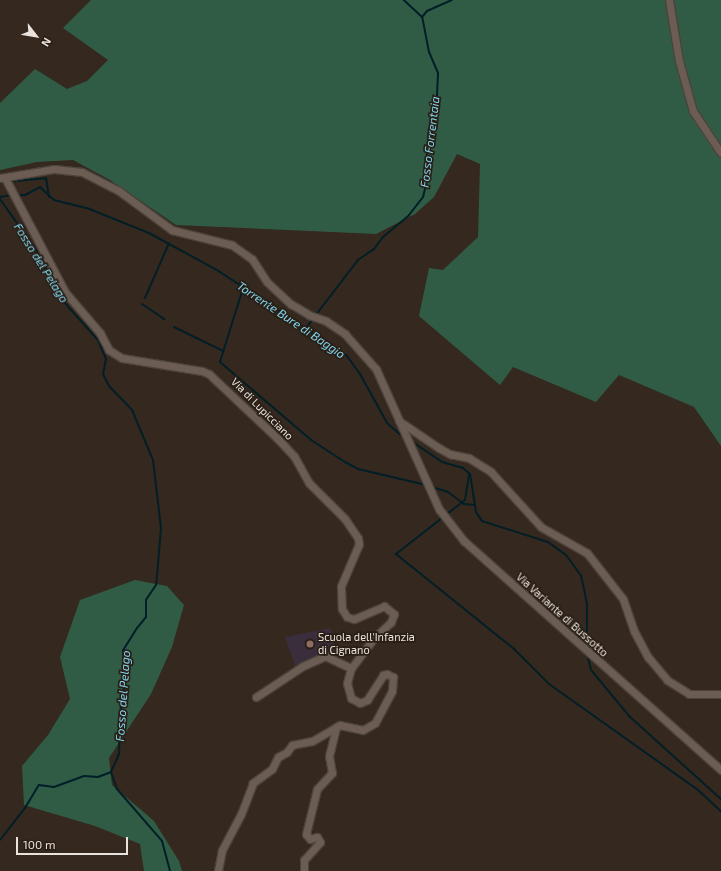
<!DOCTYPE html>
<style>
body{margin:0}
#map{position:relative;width:721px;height:871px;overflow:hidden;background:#35281f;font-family:"Exo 2",sans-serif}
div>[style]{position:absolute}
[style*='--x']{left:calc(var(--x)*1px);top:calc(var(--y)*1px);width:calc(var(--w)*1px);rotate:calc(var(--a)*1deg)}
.education>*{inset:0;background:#3a2e3d}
.forest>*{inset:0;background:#305c46}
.stream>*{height:2px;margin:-1px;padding:0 1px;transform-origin:1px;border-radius:1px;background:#021e26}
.roads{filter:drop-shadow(1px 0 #4d433c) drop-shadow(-1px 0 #4d433c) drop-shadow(0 1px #4d433c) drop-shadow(0 -1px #4d433c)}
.street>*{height:7px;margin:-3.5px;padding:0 3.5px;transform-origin:3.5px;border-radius:3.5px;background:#6b5d53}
.dots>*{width:11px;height:11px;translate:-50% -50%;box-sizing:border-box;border:2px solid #2a1f16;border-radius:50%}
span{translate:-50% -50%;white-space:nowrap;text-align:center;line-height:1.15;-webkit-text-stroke:3.5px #2a1f16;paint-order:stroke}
.street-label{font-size:11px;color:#eae2dc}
.poi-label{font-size:11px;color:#eae2dc}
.left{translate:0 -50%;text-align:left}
.water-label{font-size:12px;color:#80d7f1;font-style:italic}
.north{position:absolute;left:16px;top:16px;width:40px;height:40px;-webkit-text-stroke:3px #2a1f16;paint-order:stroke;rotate:121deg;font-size:11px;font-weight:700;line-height:16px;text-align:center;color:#eae2dc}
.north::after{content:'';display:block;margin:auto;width:14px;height:18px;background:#eae2dc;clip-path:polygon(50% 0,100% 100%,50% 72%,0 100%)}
.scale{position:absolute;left:16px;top:837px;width:112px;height:18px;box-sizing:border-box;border:2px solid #eae2dc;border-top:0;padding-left:5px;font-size:12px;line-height:14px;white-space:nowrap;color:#eae2dc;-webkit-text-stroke:3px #2a1f16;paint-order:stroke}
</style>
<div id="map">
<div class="education">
<div style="clip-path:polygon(331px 628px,335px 652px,295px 666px,285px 637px)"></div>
</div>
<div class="forest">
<div style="clip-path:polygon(91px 0,721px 0,721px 446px,694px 407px,619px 375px,596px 402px,513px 367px,500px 385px,419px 316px,429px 268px,443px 270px,478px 237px,480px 164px,457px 154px,434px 197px,415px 214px,376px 234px,176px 225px,110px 180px,73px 160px,37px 162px,0 170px,0 103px,35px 69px,67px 89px,87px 81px,108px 60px,63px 28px)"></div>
<div style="clip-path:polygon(135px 580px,167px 586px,184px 605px,172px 647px,151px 694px,109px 758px,112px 785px,154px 821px,179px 861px,182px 871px,144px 871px,140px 844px,95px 826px,24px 805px,22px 766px,48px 735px,70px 699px,60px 657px,80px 600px)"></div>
</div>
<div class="stream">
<div style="--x:422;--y:17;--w:8;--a:-50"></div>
<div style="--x:427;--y:11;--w:27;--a:-24"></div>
<div style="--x:14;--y:181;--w:32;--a:-5"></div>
<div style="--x:46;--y:178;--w:19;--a:81"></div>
<div style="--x:17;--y:195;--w:8;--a:0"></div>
<div style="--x:25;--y:195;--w:17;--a:-28"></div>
<div style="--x:40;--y:187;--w:19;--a:43"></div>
<div style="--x:54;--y:200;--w:34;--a:14"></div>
<div style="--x:87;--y:208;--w:67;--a:22"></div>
<div style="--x:149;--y:233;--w:77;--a:28.6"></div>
<div style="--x:217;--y:270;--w:156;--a:33.5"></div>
<div style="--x:347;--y:356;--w:22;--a:54"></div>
<div style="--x:360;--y:374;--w:56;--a:61.1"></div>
<div style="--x:387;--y:423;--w:23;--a:41"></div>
<div style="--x:0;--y:197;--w:12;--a:-9"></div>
<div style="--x:0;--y:199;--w:62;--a:54.8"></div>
<div style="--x:36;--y:250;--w:59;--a:61.7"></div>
<div style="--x:64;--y:302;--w:51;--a:48.2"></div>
<div style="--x:98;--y:340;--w:21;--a:67"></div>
<div style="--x:106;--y:359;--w:15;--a:101"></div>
<div style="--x:103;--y:374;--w:13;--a:63"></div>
<div style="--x:109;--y:386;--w:33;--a:46"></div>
<div style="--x:132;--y:410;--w:54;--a:67.2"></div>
<div style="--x:153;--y:460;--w:68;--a:83.3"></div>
<div style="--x:161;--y:528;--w:48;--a:94.8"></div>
<div style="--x:157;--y:576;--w:9;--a:96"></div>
<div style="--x:156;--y:585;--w:18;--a:124"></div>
<div style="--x:146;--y:600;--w:17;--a:90"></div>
<div style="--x:146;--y:617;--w:14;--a:129"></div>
<div style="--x:137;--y:628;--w:26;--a:122"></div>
<div style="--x:123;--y:650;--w:31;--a:86"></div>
<div style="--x:125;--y:681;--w:33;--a:99"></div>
<div style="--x:120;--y:714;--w:40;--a:91.4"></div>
<div style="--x:119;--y:754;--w:20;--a:114"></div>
<div style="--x:111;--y:772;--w:18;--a:71"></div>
<div style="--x:117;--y:789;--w:69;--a:49.1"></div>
<div style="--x:162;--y:841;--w:31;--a:75"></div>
<div style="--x:243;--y:288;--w:77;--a:107.3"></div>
<div style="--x:220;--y:362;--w:120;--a:40.6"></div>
<div style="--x:311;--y:440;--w:40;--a:32.9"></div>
<div style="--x:345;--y:462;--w:15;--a:28"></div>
<div style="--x:358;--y:469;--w:70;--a:13.2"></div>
<div style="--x:145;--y:298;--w:60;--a:-66.4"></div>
<div style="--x:142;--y:304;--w:27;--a:34"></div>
<div style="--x:315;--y:316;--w:71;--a:-52.5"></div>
<div style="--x:358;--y:260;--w:19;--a:-35"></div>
<div style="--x:374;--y:249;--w:15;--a:-53"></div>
<div style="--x:383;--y:237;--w:34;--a:-40"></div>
<div style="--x:409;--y:215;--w:23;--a:-52"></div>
<div style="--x:423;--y:197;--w:21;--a:-76"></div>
<div style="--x:428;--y:177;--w:19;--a:-96"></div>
<div style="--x:426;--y:158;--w:43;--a:-76.6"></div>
<div style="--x:436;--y:116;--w:43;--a:-87.3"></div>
<div style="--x:438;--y:73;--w:23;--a:-113"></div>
<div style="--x:429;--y:52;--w:36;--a:-101"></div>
<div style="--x:422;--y:17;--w:25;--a:-137"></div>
<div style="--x:174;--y:327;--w:55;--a:26.1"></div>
<div style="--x:305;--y:329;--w:13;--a:-51"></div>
<div style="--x:411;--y:441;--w:37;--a:34"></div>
<div style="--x:442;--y:462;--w:22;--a:16"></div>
<div style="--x:463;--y:468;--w:9;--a:41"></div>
<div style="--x:470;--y:474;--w:38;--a:81"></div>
<div style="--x:476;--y:512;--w:11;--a:56"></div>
<div style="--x:482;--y:521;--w:69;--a:17.7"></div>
<div style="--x:548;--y:542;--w:22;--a:36"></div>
<div style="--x:566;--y:555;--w:26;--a:54"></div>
<div style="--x:581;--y:576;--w:13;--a:77"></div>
<div style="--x:584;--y:589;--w:16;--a:79"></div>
<div style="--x:587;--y:605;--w:43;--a:90"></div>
<div style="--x:469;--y:475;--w:25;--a:99"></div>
<div style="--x:465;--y:500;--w:88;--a:142"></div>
<div style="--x:396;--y:554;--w:151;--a:38.8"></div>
<div style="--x:514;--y:649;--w:49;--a:45"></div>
<div style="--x:549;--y:684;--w:181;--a:35.4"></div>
<div style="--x:697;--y:789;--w:33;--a:43"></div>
<div style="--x:432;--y:487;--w:17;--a:17"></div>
<div style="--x:448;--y:492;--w:20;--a:37"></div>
<div style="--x:464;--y:504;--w:11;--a:5"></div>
<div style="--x:587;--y:654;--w:16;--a:76"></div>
<div style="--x:591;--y:670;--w:60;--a:50.4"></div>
<div style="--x:629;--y:716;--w:124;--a:42.1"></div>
<div style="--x:0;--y:840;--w:41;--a:-52"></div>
<div style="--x:25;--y:808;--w:27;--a:-59"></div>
<div style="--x:39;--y:785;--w:15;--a:8"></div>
<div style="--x:54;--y:787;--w:32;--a:-20"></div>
<div style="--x:84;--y:776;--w:14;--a:4"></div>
<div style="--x:98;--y:777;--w:14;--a:-21"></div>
</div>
<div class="roads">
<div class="street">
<div style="--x:669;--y:0;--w:62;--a:80.7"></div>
<div style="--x:679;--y:61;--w:52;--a:74.4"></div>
<div style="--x:693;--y:111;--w:50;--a:56.3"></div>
<div style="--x:0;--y:178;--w:55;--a:-9.5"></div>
<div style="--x:54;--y:169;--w:28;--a:6"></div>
<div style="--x:82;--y:172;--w:42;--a:27.2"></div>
<div style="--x:119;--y:191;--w:66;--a:36.3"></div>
<div style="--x:172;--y:230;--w:62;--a:14"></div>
<div style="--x:232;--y:245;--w:24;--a:35"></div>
<div style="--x:252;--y:259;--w:27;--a:57"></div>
<div style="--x:267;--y:282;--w:33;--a:43"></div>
<div style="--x:291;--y:304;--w:21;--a:31"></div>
<div style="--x:309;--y:315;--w:18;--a:19"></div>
<div style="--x:326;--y:321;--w:23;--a:34"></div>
<div style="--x:345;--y:334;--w:47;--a:48.5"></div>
<div style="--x:376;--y:369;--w:154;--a:65.8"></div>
<div style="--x:439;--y:509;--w:41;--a:52"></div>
<div style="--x:464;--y:541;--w:344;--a:41.7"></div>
<div style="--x:5;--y:178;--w:129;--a:62.2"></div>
<div style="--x:65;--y:292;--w:54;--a:49.5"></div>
<div style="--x:100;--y:333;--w:19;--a:62"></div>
<div style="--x:109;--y:350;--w:15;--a:32"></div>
<div style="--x:122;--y:358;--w:81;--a:9.2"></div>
<div style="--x:202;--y:371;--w:8;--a:23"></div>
<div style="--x:209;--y:374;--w:95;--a:43.3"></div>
<div style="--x:278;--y:439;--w:23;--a:47"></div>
<div style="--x:294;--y:456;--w:31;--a:61"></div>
<div style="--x:309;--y:483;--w:51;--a:45"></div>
<div style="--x:345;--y:519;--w:23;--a:56"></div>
<div style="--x:358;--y:538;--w:6;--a:81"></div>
<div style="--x:359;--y:544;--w:46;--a:113.2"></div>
<div style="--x:341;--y:586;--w:23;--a:88"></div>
<div style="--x:342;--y:609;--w:9;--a:58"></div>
<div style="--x:347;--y:617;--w:7;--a:16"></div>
<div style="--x:354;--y:619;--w:33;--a:-23"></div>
<div style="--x:384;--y:606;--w:13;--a:39"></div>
<div style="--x:394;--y:614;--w:9;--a:111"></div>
<div style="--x:391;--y:622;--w:23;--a:137"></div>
<div style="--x:374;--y:638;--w:38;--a:127"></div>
<div style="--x:351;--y:668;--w:16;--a:105"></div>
<div style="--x:347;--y:683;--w:16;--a:75"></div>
<div style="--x:351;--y:698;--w:10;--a:29"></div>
<div style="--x:360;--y:703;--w:8;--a:-23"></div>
<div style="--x:367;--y:700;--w:30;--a:-57"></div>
<div style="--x:383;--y:675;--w:4;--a:-14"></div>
<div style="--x:387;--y:674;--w:7;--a:27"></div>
<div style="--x:393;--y:677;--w:14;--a:94"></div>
<div style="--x:392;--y:691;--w:36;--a:118"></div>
<div style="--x:375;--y:723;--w:14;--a:150"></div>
<div style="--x:363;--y:730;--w:24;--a:-168"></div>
<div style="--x:340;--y:725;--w:32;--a:150"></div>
<div style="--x:312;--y:741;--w:20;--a:169"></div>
<div style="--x:292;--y:745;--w:9;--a:126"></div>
<div style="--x:287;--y:752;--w:10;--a:151"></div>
<div style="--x:278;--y:757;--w:13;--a:117"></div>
<div style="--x:272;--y:769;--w:24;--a:144"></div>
<div style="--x:253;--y:783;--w:33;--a:111"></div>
<div style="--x:241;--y:814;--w:41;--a:117.8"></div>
<div style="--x:222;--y:850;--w:21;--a:101"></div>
<div style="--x:399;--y:421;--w:48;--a:34"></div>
<div style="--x:439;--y:448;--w:13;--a:29"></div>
<div style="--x:450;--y:454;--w:19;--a:12"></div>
<div style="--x:469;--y:458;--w:26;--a:32"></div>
<div style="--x:491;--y:472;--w:74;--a:47.7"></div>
<div style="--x:541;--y:527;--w:53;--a:29.5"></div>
<div style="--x:587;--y:553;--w:58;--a:52"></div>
<div style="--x:623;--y:599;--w:34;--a:71"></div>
<div style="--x:634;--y:631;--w:30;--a:62"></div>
<div style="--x:648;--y:657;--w:30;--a:50"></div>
<div style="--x:667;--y:680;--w:26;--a:32"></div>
<div style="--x:689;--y:694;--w:32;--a:0"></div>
<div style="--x:256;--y:697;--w:56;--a:-33.4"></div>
<div style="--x:303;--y:666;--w:24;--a:-24"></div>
<div style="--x:325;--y:656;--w:29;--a:25"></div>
<div style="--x:304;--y:871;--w:11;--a:-90"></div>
<div style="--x:304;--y:860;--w:24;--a:-48"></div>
<div style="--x:320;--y:842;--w:6;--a:-121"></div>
<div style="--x:317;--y:837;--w:7;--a:164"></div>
<div style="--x:310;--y:839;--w:6;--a:-129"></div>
<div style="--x:306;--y:834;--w:46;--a:-76.3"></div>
<div style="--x:317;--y:789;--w:22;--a:-47"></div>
<div style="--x:332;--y:773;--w:17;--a:-100"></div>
<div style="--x:329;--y:756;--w:30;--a:-76"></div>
</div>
</div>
<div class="dots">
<div style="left:310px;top:644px;background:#8d6e63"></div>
</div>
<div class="street-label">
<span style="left:262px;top:409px;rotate:45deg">Via di Lupicciano</span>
<span style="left:562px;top:615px;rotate:42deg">Via Variante di Bussotto</span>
</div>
<div class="poi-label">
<span class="left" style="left:318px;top:644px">Scuola dell'Infanzia<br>di Cignano</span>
</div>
<div class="water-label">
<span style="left:430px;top:142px;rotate:-83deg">Fosso Forrentaia</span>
<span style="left:41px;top:263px;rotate:58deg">Fosso del Pelago</span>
<span style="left:291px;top:320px;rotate:34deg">Torrente Bure di Baggio</span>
<span style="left:123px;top:696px;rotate:-86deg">Fosso del Pelago</span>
</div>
<div class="north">N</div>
<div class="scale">100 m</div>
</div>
